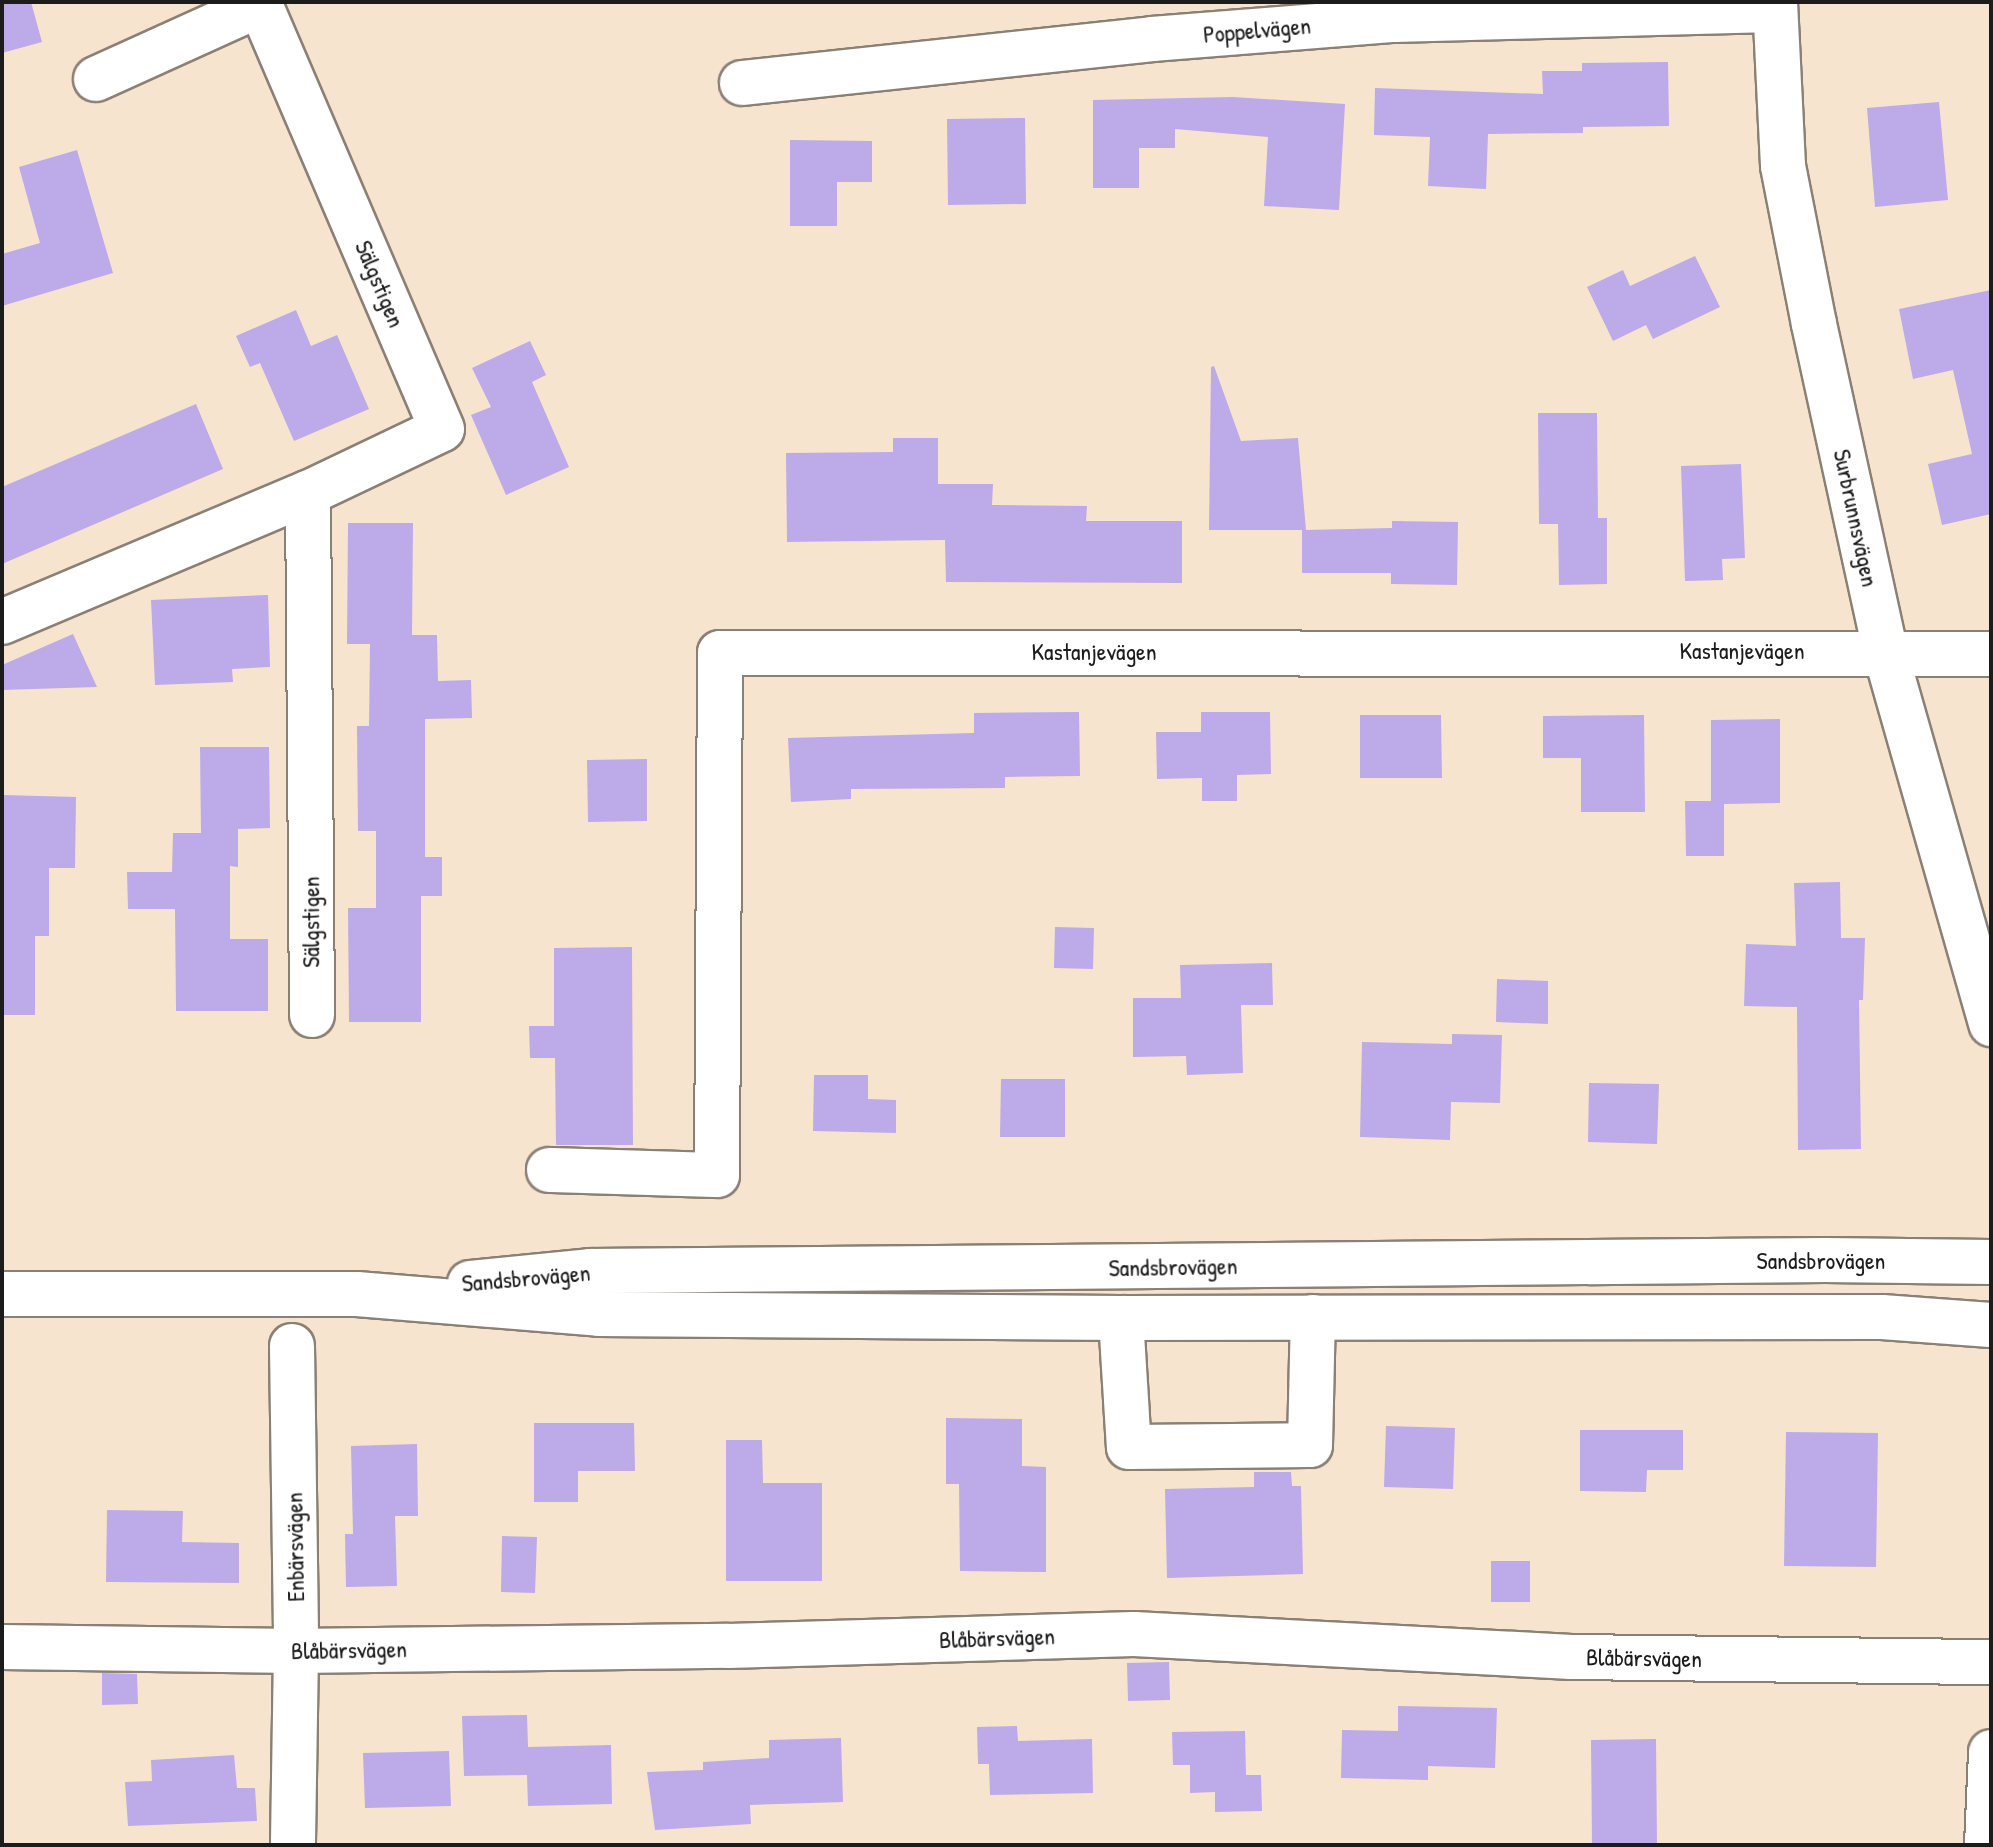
<!DOCTYPE html>
<meta charset="utf-8">
<style>
body{margin:0}
#map{position:relative;width:1993px;height:1847px;overflow:hidden;background:#f7e4ce;font-family:"Patrick Hand",sans-serif}
div>[style]{position:absolute}
[style*='--x']{left:calc(var(--x)*1px);top:calc(var(--y)*1px);width:calc(var(--w)*1px);rotate:calc(var(--a)*1deg)}
.building>*{inset:0;background:#bcaae9}
.roads{filter:drop-shadow(2px 0 #8a8075) drop-shadow(-2px 0 #8a8075) drop-shadow(0 2px #8a8075) drop-shadow(0 -2px #8a8075)}
.minor>*{height:44px;margin:-22px;padding:0 22px;transform-origin:22px;border-radius:22px;background:#fff}
.major>*{height:44px;margin:-22px;padding:0 22px;transform-origin:22px;border-radius:22px;background:#fff}
span{translate:-50% -50%;white-space:nowrap;text-align:center;line-height:1.15;-webkit-text-stroke:7px #fff;paint-order:stroke}
.street-label{font-size:24px;color:#1c1c1c}
.frame{position:absolute;inset:0;border:4px solid #1c1c1c;pointer-events:none}
</style>
<div id="map">
<div class="building">
<div style="clip-path:polygon(2px 2px,31px 2px,42px 42px,2px 53px)"></div>
<div style="clip-path:polygon(1668px 62px,1669px 126px,1583px 127px,1583px 133px,1488px 134px,1486px 189px,1428px 186px,1430px 137px,1374px 135px,1375px 88px,1543px 94px,1542px 71px,1582px 71px,1582px 63px)"></div>
<div style="clip-path:polygon(1233px 97px,1345px 104px,1339px 210px,1264px 206px,1268px 137px,1175px 129px,1175px 148px,1139px 148px,1139px 188px,1093px 188px,1093px 100px)"></div>
<div style="clip-path:polygon(1939px 102px,1948px 200px,1875px 207px,1867px 108px)"></div>
<div style="clip-path:polygon(1025px 118px,1026px 204px,948px 205px,947px 119px)"></div>
<div style="clip-path:polygon(790px 140px,872px 141px,872px 182px,837px 182px,837px 226px,790px 226px)"></div>
<div style="clip-path:polygon(77px 150px,113px 273px,2px 306px,2px 254px,40px 243px,19px 167px)"></div>
<div style="clip-path:polygon(1695px 256px,1720px 307px,1653px 339px,1646px 325px,1613px 341px,1587px 287px,1623px 270px,1630px 286px)"></div>
<div style="clip-path:polygon(1991px 290px,1991px 514px,1942px 525px,1928px 464px,1972px 454px,1953px 370px,1913px 379px,1899px 309px)"></div>
<div style="clip-path:polygon(296px 310px,311px 346px,337px 335px,369px 409px,294px 441px,260px 363px,250px 367px,236px 336px)"></div>
<div style="clip-path:polygon(530px 341px,546px 375px,532px 382px,569px 467px,506px 495px,471px 415px,491px 407px,472px 368px)"></div>
<div style="clip-path:polygon(1214px 366px,1241px 441px,1298px 438px,1306px 530px,1392px 528px,1392px 521px,1458px 522px,1457px 585px,1391px 584px,1391px 573px,1302px 573px,1302px 530px,1209px 530px,1211px 367px)"></div>
<div style="clip-path:polygon(196px 404px,223px 469px,2px 564px,2px 487px)"></div>
<div style="clip-path:polygon(1538px 413px,1597px 413px,1598px 518px,1607px 518px,1607px 584px,1559px 585px,1558px 524px,1539px 524px)"></div>
<div style="clip-path:polygon(893px 438px,938px 438px,938px 484px,993px 484px,992px 505px,1087px 506px,1086px 521px,1182px 521px,1182px 583px,946px 582px,945px 540px,787px 542px,786px 453px,893px 452px)"></div>
<div style="clip-path:polygon(1741px 464px,1745px 558px,1722px 559px,1723px 580px,1685px 581px,1681px 466px)"></div>
<div style="clip-path:polygon(348px 523px,413px 523px,412px 635px,437px 635px,438px 681px,471px 680px,472px 718px,425px 719px,425px 857px,442px 857px,442px 896px,421px 896px,421px 1022px,349px 1022px,348px 908px,376px 908px,376px 831px,358px 831px,357px 726px,369px 726px,370px 644px,347px 644px)"></div>
<div style="clip-path:polygon(268px 595px,270px 667px,232px 669px,233px 682px,155px 685px,151px 600px)"></div>
<div style="clip-path:polygon(73px 634px,97px 687px,2px 690px,2px 665px)"></div>
<div style="clip-path:polygon(1079px 712px,1080px 776px,1005px 777px,1005px 788px,851px 789px,851px 799px,791px 802px,788px 738px,974px 733px,974px 713px)"></div>
<div style="clip-path:polygon(1201px 712px,1270px 712px,1271px 774px,1237px 775px,1237px 801px,1202px 801px,1202px 778px,1157px 779px,1156px 732px,1201px 732px)"></div>
<div style="clip-path:polygon(1360px 715px,1441px 715px,1442px 778px,1360px 778px)"></div>
<div style="clip-path:polygon(1644px 715px,1645px 812px,1581px 812px,1581px 758px,1543px 758px,1543px 716px)"></div>
<div style="clip-path:polygon(1780px 719px,1780px 803px,1724px 804px,1724px 856px,1686px 856px,1685px 801px,1711px 801px,1711px 720px)"></div>
<div style="clip-path:polygon(200px 747px,269px 747px,270px 828px,238px 829px,238px 867px,230px 866px,230px 939px,268px 939px,268px 1011px,176px 1011px,175px 909px,128px 909px,127px 872px,172px 872px,173px 833px,201px 833px)"></div>
<div style="clip-path:polygon(647px 759px,647px 821px,588px 822px,587px 760px)"></div>
<div style="clip-path:polygon(2px 795px,76px 797px,75px 868px,49px 868px,49px 936px,35px 936px,35px 1015px,2px 1015px)"></div>
<div style="clip-path:polygon(1840px 882px,1841px 938px,1865px 938px,1863px 1000px,1859px 1000px,1861px 1149px,1798px 1150px,1797px 1007px,1744px 1006px,1746px 944px,1796px 946px,1794px 883px)"></div>
<div style="clip-path:polygon(1055px 927px,1094px 928px,1093px 969px,1054px 968px)"></div>
<div style="clip-path:polygon(632px 947px,633px 1145px,556px 1145px,555px 1058px,530px 1058px,529px 1026px,554px 1026px,554px 948px)"></div>
<div style="clip-path:polygon(1272px 963px,1273px 1005px,1241px 1005px,1243px 1073px,1187px 1075px,1186px 1056px,1133px 1057px,1133px 998px,1181px 998px,1180px 965px)"></div>
<div style="clip-path:polygon(1497px 979px,1548px 981px,1548px 1024px,1496px 1022px)"></div>
<div style="clip-path:polygon(1452px 1034px,1502px 1035px,1500px 1103px,1451px 1102px,1450px 1140px,1360px 1137px,1362px 1042px,1452px 1044px)"></div>
<div style="clip-path:polygon(814px 1075px,868px 1075px,868px 1099px,896px 1100px,896px 1133px,813px 1131px)"></div>
<div style="clip-path:polygon(1001px 1079px,1065px 1079px,1065px 1137px,1000px 1137px)"></div>
<div style="clip-path:polygon(1589px 1083px,1659px 1084px,1657px 1144px,1588px 1142px)"></div>
<div style="clip-path:polygon(946px 1418px,1022px 1419px,1022px 1466px,1046px 1467px,1046px 1572px,960px 1571px,959px 1484px,946px 1484px)"></div>
<div style="clip-path:polygon(534px 1423px,634px 1423px,635px 1471px,578px 1471px,578px 1502px,534px 1502px)"></div>
<div style="clip-path:polygon(1386px 1426px,1455px 1428px,1453px 1489px,1384px 1487px)"></div>
<div style="clip-path:polygon(1580px 1430px,1683px 1430px,1683px 1470px,1647px 1470px,1646px 1492px,1580px 1491px)"></div>
<div style="clip-path:polygon(1786px 1432px,1878px 1433px,1876px 1567px,1784px 1566px)"></div>
<div style="clip-path:polygon(726px 1440px,762px 1440px,763px 1483px,822px 1483px,822px 1581px,726px 1581px)"></div>
<div style="clip-path:polygon(417px 1444px,418px 1516px,395px 1516px,397px 1586px,346px 1587px,345px 1534px,353px 1534px,351px 1446px)"></div>
<div style="clip-path:polygon(1254px 1472px,1291px 1472px,1292px 1486px,1301px 1486px,1303px 1574px,1167px 1578px,1165px 1489px,1254px 1487px)"></div>
<div style="clip-path:polygon(107px 1510px,183px 1511px,182px 1542px,239px 1543px,239px 1583px,106px 1582px)"></div>
<div style="clip-path:polygon(502px 1536px,537px 1537px,535px 1593px,501px 1592px)"></div>
<div style="clip-path:polygon(1491px 1561px,1530px 1561px,1530px 1602px,1491px 1602px)"></div>
<div style="clip-path:polygon(1169px 1662px,1170px 1700px,1128px 1701px,1127px 1663px)"></div>
<div style="clip-path:polygon(102px 1673px,137px 1674px,138px 1704px,102px 1705px)"></div>
<div style="clip-path:polygon(1398px 1706px,1497px 1708px,1495px 1768px,1428px 1766px,1428px 1780px,1341px 1778px,1342px 1730px,1398px 1731px)"></div>
<div style="clip-path:polygon(527px 1715px,528px 1747px,611px 1745px,612px 1804px,528px 1806px,527px 1775px,464px 1776px,462px 1716px)"></div>
<div style="clip-path:polygon(1017px 1726px,1018px 1741px,1092px 1739px,1093px 1793px,990px 1795px,989px 1764px,978px 1764px,977px 1727px)"></div>
<div style="clip-path:polygon(1245px 1731px,1246px 1775px,1261px 1775px,1262px 1811px,1215px 1812px,1215px 1792px,1190px 1793px,1190px 1765px,1173px 1765px,1172px 1732px)"></div>
<div style="clip-path:polygon(841px 1738px,843px 1802px,750px 1805px,751px 1824px,655px 1830px,647px 1772px,703px 1770px,703px 1762px,769px 1758px,769px 1740px)"></div>
<div style="clip-path:polygon(1656px 1739px,1657px 1845px,1592px 1845px,1591px 1740px)"></div>
<div style="clip-path:polygon(449px 1751px,451px 1806px,365px 1808px,363px 1753px)"></div>
<div style="clip-path:polygon(234px 1755px,237px 1788px,255px 1788px,257px 1821px,128px 1826px,125px 1782px,152px 1781px,151px 1760px)"></div>
</div>
<div class="roads">
<div class="minor">
<div style="--x:1775;--y:2;--w:164;--a:87.2"></div>
<div style="--x:1783;--y:166;--w:161;--a:78.9"></div>
<div style="--x:1814;--y:324;--w:335;--a:77.7"></div>
<div style="--x:1885;--y:651;--w:388;--a:74.1"></div>
<div style="--x:96;--y:79;--w:179;--a:-24.4"></div>
<div style="--x:742;--y:83;--w:412;--a:-6.1"></div>
<div style="--x:1152;--y:39;--w:243;--a:-4.5"></div>
<div style="--x:1394;--y:20;--w:379;--a:-1.5"></div>
<div style="--x:308;--y:493;--w:522;--a:89.56"></div>
<div style="--x:2;--y:622;--w:332;--a:-22.9"></div>
<div style="--x:308;--y:493;--w:148;--a:-25.5"></div>
<div style="--x:442;--y:429;--w:465;--a:-113.2"></div>
<div style="--x:549;--y:1170;--w:168;--a:1.7"></div>
<div style="--x:717;--y:1175;--w:522;--a:-89.67"></div>
<div style="--x:720;--y:653;--w:1271;--a:0.05"></div>
<div style="--x:1121;--y:1318;--w:129;--a:86.5"></div>
<div style="--x:1129;--y:1447;--w:181;--a:-0.6"></div>
<div style="--x:1310;--y:1445;--w:128;--a:-88.7"></div>
<div style="--x:292;--y:1346;--w:305;--a:89.2"></div>
<div style="--x:296;--y:1651;--w:194;--a:90.9"></div>
<div style="--x:2;--y:1647;--w:294;--a:0.8"></div>
<div style="--x:296;--y:1651;--w:432;--a:-0.7"></div>
<div style="--x:728;--y:1646;--w:406;--a:-1.7"></div>
<div style="--x:1134;--y:1634;--w:438;--a:3"></div>
<div style="--x:1571;--y:1657;--w:420;--a:0.7"></div>
<div style="--x:1987;--y:1845;--w:93;--a:-87.5"></div>
</div>
<div class="major">
<div style="--x:470;--y:1283;--w:121;--a:-5.7"></div>
<div style="--x:590;--y:1271;--w:1235;--a:-0.51"></div>
<div style="--x:1825;--y:1260;--w:166;--a:0.7"></div>
<div style="--x:2;--y:1294;--w:355;--a:0"></div>
<div style="--x:357;--y:1294;--w:243;--a:4.7"></div>
<div style="--x:599;--y:1314;--w:522;--a:0.44"></div>
<div style="--x:1121;--y:1318;--w:761;--a:-0.08"></div>
<div style="--x:1882;--y:1317;--w:109;--a:4.2"></div>
</div>
</div>
<div class="street-label">
<span style="left:1257px;top:30px;rotate:-5deg">Poppelvägen</span>
<span style="left:380px;top:284px;rotate:67deg">Sälgstigen</span>
<span style="left:1856px;top:518px;rotate:78deg">Surbrunnsvägen</span>
<span style="left:1742px;top:651px">Kastanjevägen</span>
<span style="left:1094px;top:652px">Kastanjevägen</span>
<span style="left:311px;top:922px;rotate:-90deg">Sälgstigen</span>
<span style="left:1821px;top:1261px">Sandsbrovägen</span>
<span style="left:1173px;top:1267px;rotate:-1deg">Sandsbrovägen</span>
<span style="left:526px;top:1278px;rotate:-5deg">Sandsbrovägen</span>
<span style="left:295px;top:1547px;rotate:-91deg">Enbärsvägen</span>
<span style="left:997px;top:1638px;rotate:-2deg">Blåbärsvägen</span>
<span style="left:349px;top:1650px;rotate:-1deg">Blåbärsvägen</span>
<span style="left:1644px;top:1658px;rotate:1deg">Blåbärsvägen</span>
</div>
<div class="frame"></div>
</div>
